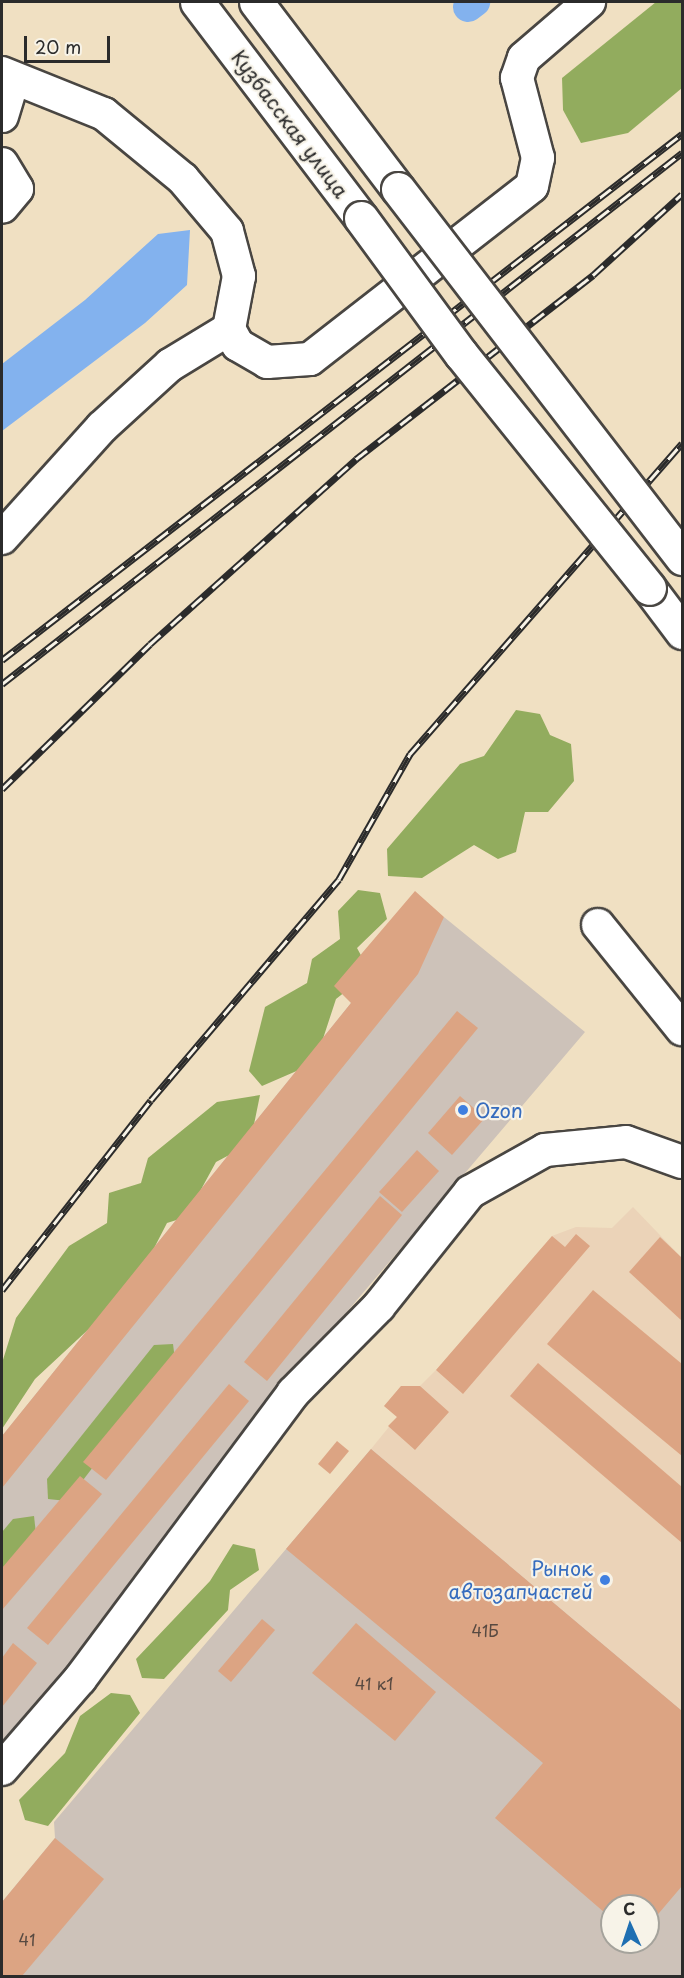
<!DOCTYPE html>
<meta charset="utf-8">
<style>
body{margin:0}
#map{position:relative;width:684px;height:1978px;overflow:hidden;background:#f0e0c2;font-family:"Playpen Sans",sans-serif}
div>[style]{position:absolute}
[style*='--x']{left:calc(var(--x)*1px);top:calc(var(--y)*1px);width:calc(var(--w)*1px);rotate:calc(var(--a)*1deg)}
.built>*{inset:0;background:#ebd3b8}
.industrial>*{inset:0;background:#cdc2b9}
.forest>*{inset:0;background:#92ac5e}
.water>*{inset:0;background:#83b2ee}
.canal>*{height:30px;margin:-15px;padding:0 15px;transform-origin:15px;border-radius:15px;background:#83b2ee}
.building>*{inset:0;background:#dca483}
.roads{filter:drop-shadow(2px 0 #494642) drop-shadow(-2px 0 #494642) drop-shadow(0 2px #494642) drop-shadow(0 -2px #494642)}
.minor>*{height:32px;margin:-16px;padding:0 16px;transform-origin:16px;border-radius:16px;background:#fff}
.major>*{height:33px;margin:-16.5px;padding:0 16.5px;transform-origin:16.5px;border-radius:16.5px;background:#fff}
.rail>*{height:7px;margin-top:-3.5px;transform-origin:0;background:repeating-linear-gradient(90deg,#f7f3e8 0 14px,#2b2b2b 0 28px);box-sizing:border-box;border-block:2px solid #2b2b2b}
.bridges{filter:drop-shadow(2px 0 #494642) drop-shadow(-2px 0 #494642) drop-shadow(0 2px #494642) drop-shadow(0 -2px #494642)}
.major-bridge>*{height:33px;margin:-16.5px;padding:0 16.5px;transform-origin:16.5px;border-radius:16.5px;background:#fff}
.dots>*{width:16px;height:16px;translate:-50% -50%;box-sizing:border-box;border:3px solid #f7f3e8;border-radius:50%}
span{translate:-50% -50%;white-space:nowrap;text-align:center;line-height:1.15;-webkit-text-stroke:4.5px #f7f3e8;paint-order:stroke}
.number-label{font-size:16px;color:#574941}
.number-label span{-webkit-text-stroke-width:0}
.street-label{font-size:20px;color:#2b2b2b}
.shop-label{font-size:20px;color:#366cbe}
.left{translate:0 -50%;text-align:left}
.right{translate:-100% -50%;text-align:right}
.frame{position:absolute;inset:0;border:3px solid #2b2b2b;pointer-events:none}
.north{position:absolute;left:600px;top:1894px;width:60px;height:60px;box-sizing:border-box;background:#f7f3e8;border:2px solid #a5a39c;border-radius:50%;rotate:357deg;font-size:16px;font-weight:700;line-height:24px;text-align:center;color:#2b2b2b}
.north::after{content:'';display:block;margin:auto;width:21px;height:27px;background:#1f6fb2;clip-path:polygon(50% 0,100% 100%,50% 72%,0 100%)}
.scale{position:absolute;left:24px;top:36px;width:86px;height:27px;box-sizing:border-box;border:3px solid #2b2b2b;border-top:0;padding-left:8px;font-size:18px;line-height:21px;white-space:nowrap;color:#2b2b2b;-webkit-text-stroke:4px #f7f3e8;paint-order:stroke}
</style>
<div id="map">
<div class="built">
<div style="clip-path:polygon(633px 1207px,682px 1258px,682px 1711px,371px 1449px,397px 1417px,384px 1406px,401px 1386px,420px 1386px,436px 1370px,552px 1236px,576px 1227px,612px 1228px)"></div>
</div>
<div class="industrial">
<div style="clip-path:polygon(444px 917px,585px 1032px,288px 1381px,106px 1630px,2px 1750px,2px 1436px,351px 1003px)"></div>
<div style="clip-path:polygon(evenodd,371px 1449px,682px 1711px,682px 1976px,2px 1976px,2px 1902px,55px 1838px,54px 1822px,371px 1449px,612px 1906px,648px 1906px,648px 1942px,612px 1942px,612px 1906px)"></div>
</div>
<div class="forest">
<div style="clip-path:polygon(656px 2px,682px 2px,682px 88px,628px 133px,581px 143px,563px 110px,562px 78px)"></div>
<div style="clip-path:polygon(516px 710px,540px 714px,550px 735px,571px 744px,574px 781px,548px 812px,525px 812px,516px 852px,498px 859px,474px 845px,422px 878px,388px 876px,387px 849px,460px 764px,484px 756px)"></div>
<div style="clip-path:polygon(358px 890px,380px 893px,387px 919px,357px 948px,370px 972px,336px 999px,315px 1063px,262px 1086px,249px 1071px,265px 1007px,307px 983px,312px 959px,340px 939px,338px 911px)"></div>
<div style="clip-path:polygon(260px 1095px,250px 1144px,216px 1162px,186px 1217px,167px 1223px,134px 1287px,35px 1379px,2px 1429px,2px 1363px,16px 1318px,69px 1246px,107px 1223px,109px 1193px,141px 1183px,148px 1158px,217px 1102px)"></div>
<div style="clip-path:polygon(173px 1344px,175px 1360px,67px 1501px,48px 1499px,47px 1479px,154px 1345px)"></div>
<div style="clip-path:polygon(34px 1516px,36px 1534px,2px 1576px,2px 1532px,13px 1519px)"></div>
<div style="clip-path:polygon(233px 1544px,255px 1549px,259px 1570px,230px 1590px,228px 1610px,164px 1679px,142px 1678px,136px 1659px,210px 1581px)"></div>
<div style="clip-path:polygon(111px 1693px,130px 1695px,140px 1713px,48px 1826px,25px 1820px,19px 1800px,65px 1753px,80px 1716px)"></div>
</div>
<div class="water">
<div style="clip-path:polygon(190px 230px,187px 285px,145px 323px,2px 431px,2px 364px,85px 300px,158px 234px)"></div>
</div>
<div class="canal">
<div style="--x:468;--y:7;--w:9;--a:-36"></div>
</div>
<div class="building">
<div style="clip-path:polygon(415px 891px,444px 917px,418px 974px,2px 1488px,2px 1436px,351px 1003px,334px 986px)"></div>
<div style="clip-path:polygon(457px 1011px,478px 1028px,106px 1480px,83px 1462px)"></div>
<div style="clip-path:polygon(460px 1096px,485px 1118px,452px 1155px,428px 1133px)"></div>
<div style="clip-path:polygon(417px 1150px,439px 1171px,402px 1212px,379px 1192px)"></div>
<div style="clip-path:polygon(380px 1196px,402px 1215px,267px 1381px,244px 1362px)"></div>
<div style="clip-path:polygon(576px 1234px,590px 1246px,463px 1394px,436px 1370px,552px 1236px,565px 1247px)"></div>
<div style="clip-path:polygon(660px 1237px,682px 1258px,682px 1321px,629px 1272px)"></div>
<div style="clip-path:polygon(593px 1290px,682px 1364px,682px 1456px,547px 1344px)"></div>
<div style="clip-path:polygon(538px 1363px,682px 1487px,682px 1543px,510px 1396px)"></div>
<div style="clip-path:polygon(229px 1384px,249px 1401px,48px 1645px,27px 1628px)"></div>
<div style="clip-path:polygon(401px 1386px,420px 1386px,449px 1412px,415px 1450px,388px 1426px,397px 1417px,384px 1406px)"></div>
<div style="clip-path:polygon(337px 1441px,349px 1451px,330px 1474px,318px 1464px)"></div>
<div style="clip-path:polygon(371px 1449px,682px 1711px,682px 1886px,648px 1926px,648px 1906px,612px 1906px,612px 1919px,495px 1818px,543px 1763px,286px 1549px)"></div>
<div style="clip-path:polygon(80px 1476px,102px 1494px,2px 1610px,2px 1568px)"></div>
<div style="clip-path:polygon(262px 1619px,275px 1630px,231px 1682px,218px 1671px)"></div>
<div style="clip-path:polygon(356px 1623px,436px 1692px,395px 1741px,312px 1673px)"></div>
<div style="clip-path:polygon(13px 1643px,37px 1663px,2px 1707px,2px 1658px)"></div>
<div style="clip-path:polygon(55px 1838px,104px 1879px,22px 1976px,2px 1976px,2px 1902px)"></div>
</div>
<div class="roads">
<div class="minor">
<div style="--x:2;--y:73;--w:110;--a:21.9"></div>
<div style="--x:104;--y:114;--w:102;--a:39.4"></div>
<div style="--x:183;--y:179;--w:68;--a:49.8"></div>
<div style="--x:227;--y:231;--w:47;--a:75.1"></div>
<div style="--x:239;--y:276;--w:54;--a:100.7"></div>
<div style="--x:229;--y:329;--w:18;--a:61"></div>
<div style="--x:238;--y:345;--w:34;--a:30"></div>
<div style="--x:267;--y:362;--w:43;--a:-4"></div>
<div style="--x:310;--y:359;--w:281;--a:-37.9"></div>
<div style="--x:532;--y:186;--w:29;--a:-78"></div>
<div style="--x:538;--y:158;--w:83;--a:-104.7"></div>
<div style="--x:517;--y:78;--w:21;--a:-71"></div>
<div style="--x:524;--y:58;--w:86;--a:-40.7"></div>
<div style="--x:2;--y:116;--w:38;--a:-73"></div>
<div style="--x:2;--y:164;--w:29;--a:59"></div>
<div style="--x:17;--y:189;--w:23;--a:130"></div>
<div style="--x:2;--y:538;--w:149;--a:-48"></div>
<div style="--x:102;--y:427;--w:92;--a:-42.4"></div>
<div style="--x:170;--y:365;--w:69;--a:-31.4"></div>
<div style="--x:598;--y:925;--w:134;--a:51.1"></div>
<div style="--x:2;--y:1769;--w:119;--a:-49.1"></div>
<div style="--x:80;--y:1679;--w:357;--a:-53.3"></div>
<div style="--x:293;--y:1393;--w:122;--a:-45.3"></div>
<div style="--x:379;--y:1306;--w:146;--a:-51.4"></div>
<div style="--x:470;--y:1192;--w:86;--a:-29.2"></div>
<div style="--x:545;--y:1150;--w:81;--a:-5.6"></div>
<div style="--x:626;--y:1142;--w:59;--a:19.7"></div>
</div>
<div class="major">
<div style="--x:197;--y:2;--w:271;--a:52.8"></div>
<div style="--x:256;--y:2;--w:235;--a:52.8"></div>
<div style="--x:649;--y:588;--w:55;--a:53.1"></div>
</div>
</div>
<div class="rail">
<div style="--x:2;--y:660;--w:860;--a:-37.72"></div>
<div style="--x:2;--y:684;--w:863;--a:-37.99"></div>
<div style="--x:2;--y:789;--w:207;--a:-44.4"></div>
<div style="--x:150;--y:644;--w:277;--a:-41.9"></div>
<div style="--x:356;--y:459;--w:300;--a:-37.8"></div>
<div style="--x:593;--y:275;--w:120;--a:-42.3"></div>
<div style="--x:2;--y:1290;--w:241;--a:-51.9"></div>
<div style="--x:151;--y:1100;--w:290;--a:-49.6"></div>
<div style="--x:339;--y:879;--w:144;--a:-60.4"></div>
<div style="--x:410;--y:754;--w:413;--a:-48.8"></div>
</div>
<div class="bridges">
<div class="major-bridge">
<div style="--x:398;--y:189;--w:466;--a:52.4"></div>
<div style="--x:361;--y:218;--w:169;--a:53.7"></div>
<div style="--x:461;--y:354;--w:300;--a:51.2"></div>
</div>
</div>
<div class="dots">
<div style="left:463px;top:1110px;background:#3f7fe0"></div>
<div style="left:605px;top:1580px;background:#3f7fe0"></div>
</div>
<div class="number-label">
<span style="left:485px;top:1630px">41Б</span>
<span style="left:374px;top:1683px">41 к1</span>
<span style="left:27px;top:1939px">41</span>
</div>
<div class="street-label">
<span style="left:290px;top:124px;rotate:53deg">Кузбасская улица</span>
</div>
<div class="shop-label">
<span class="left" style="left:475px;top:1110px">Ozon</span>
<span class="right" style="left:593px;top:1580px">Рынок<br>автозапчастей</span>
</div>
<div class="frame"></div>
<div class="north">С</div>
<div class="scale">20 m</div>
</div>
